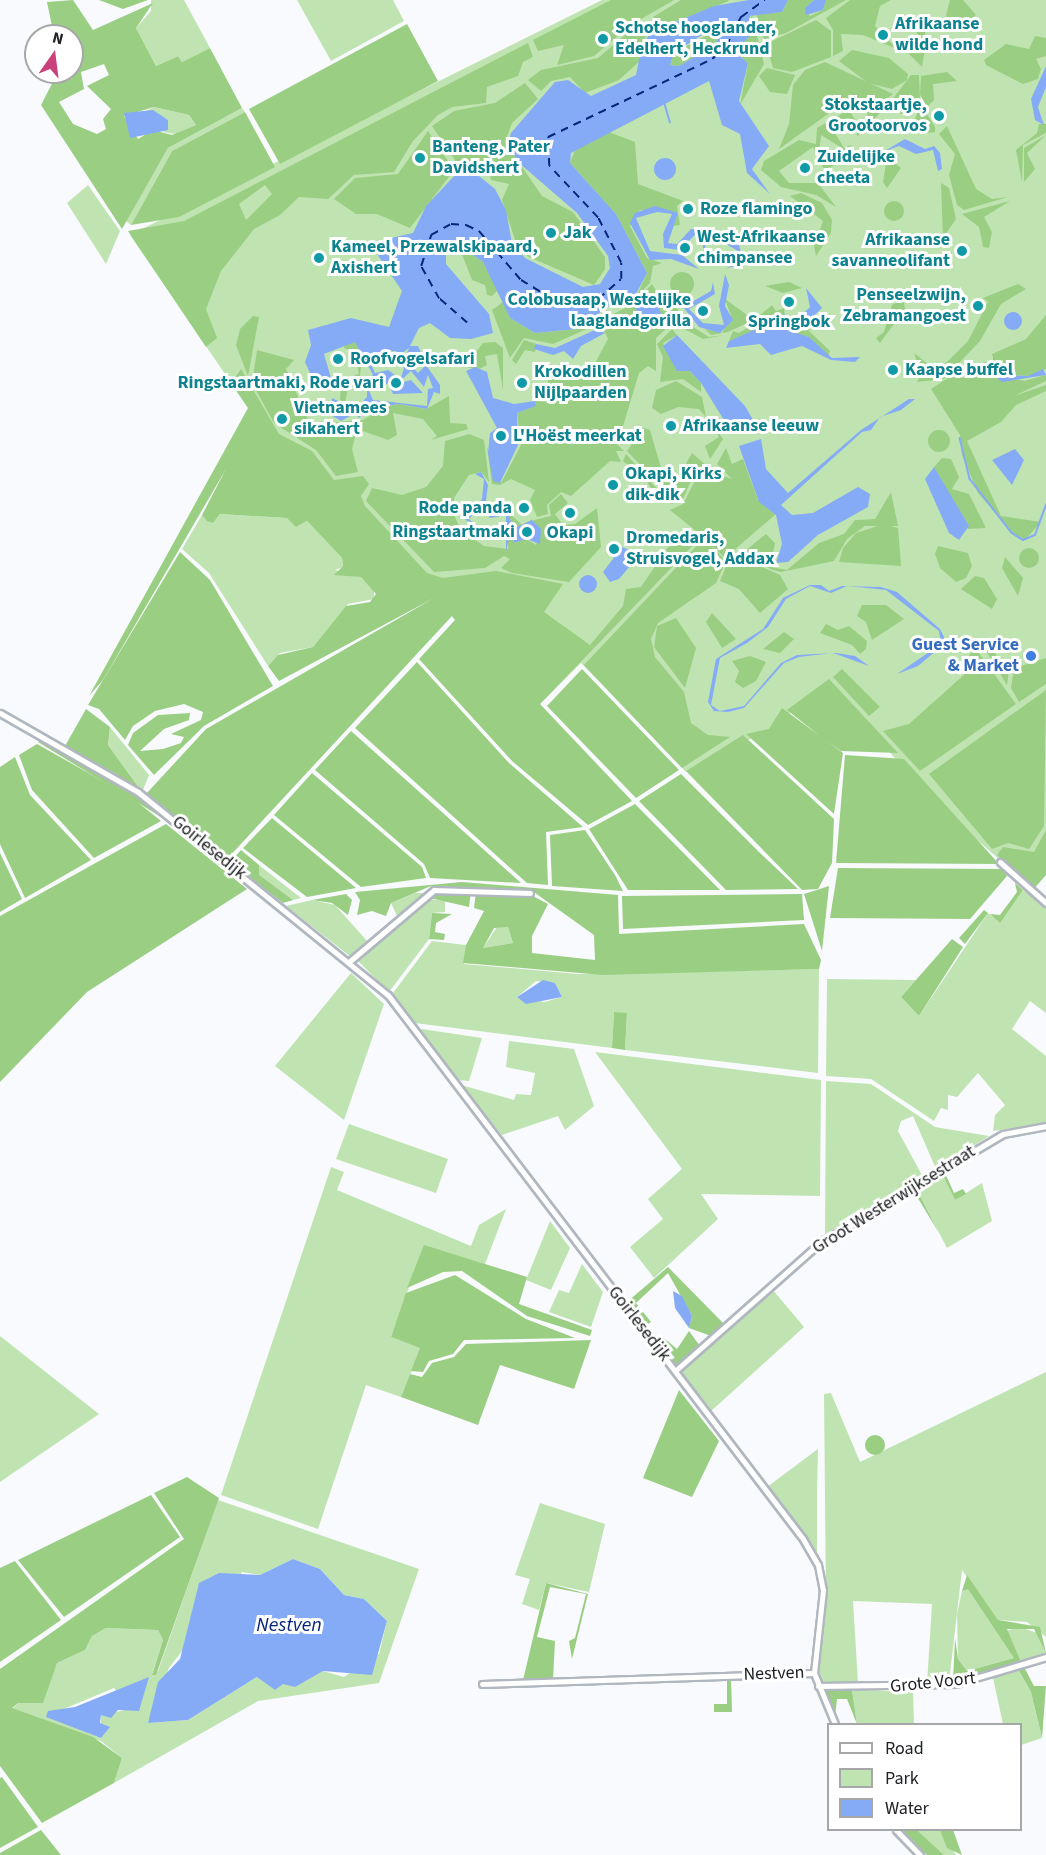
<!DOCTYPE html>
<meta charset="utf-8">
<style>
body{margin:0}
#map{position:relative;width:1046px;height:1855px;overflow:hidden;background:#f8fafe;font-family:"Source Sans 3",sans-serif}
div>[style]{position:absolute}
[style*='--x']{left:calc(var(--x)*1px);top:calc(var(--y)*1px);width:calc(var(--w)*1px);rotate:calc(var(--a)*1deg)}
.green>*{inset:0;background:#c0e4b1}
.forest>*{inset:0;background:#9ace82}
.round{border-radius:50%}
.water>*{inset:0;background:#86abf6}
.stream>*{height:1.5px;margin:-0.75px;padding:0 0.75px;transform-origin:0.75px;border-radius:0.75px;background:#86abf6}
.ferry>*{height:1.5px;margin-top:-0.75px;transform-origin:0;background:repeating-linear-gradient(90deg,#062579 0 8px,transparent 0 14px)}
.roads{filter:drop-shadow(2px 0 #b1b7bf) drop-shadow(-2px 0 #b1b7bf) drop-shadow(0 2px #b1b7bf) drop-shadow(0 -2px #b1b7bf)}
.minor>*{height:5px;margin:-2.5px;padding:0 2.5px;transform-origin:2.5px;border-radius:2.5px;background:#fff}
.dots>*{width:16px;height:16px;translate:-50% -50%;box-sizing:border-box;border:3px solid #fff;border-radius:50%}
span{translate:-50% -50%;white-space:nowrap;text-align:center;line-height:1.15;-webkit-text-stroke:6px #fff;paint-order:stroke}
.culture-label{font-size:18px;color:#0d838f;font-weight:700}
.left{translate:0 -50%;text-align:left}
.right{translate:-100% -50%;text-align:right}
.shop-label{font-size:18px;color:#366cbe;font-weight:700}
.street-label{font-size:18px;color:#202225}
.water-label{font-size:20px;color:#062579;font-style:italic}
.legend{position:absolute;left:827px;top:1723px;width:195px;height:108px;box-sizing:border-box;background:#fff;border:2px solid #a6a7a8;margin:0;padding:8px 10px;list-style:none;font-size:18px;color:#202225}
.legend li{display:flex;align-items:center;gap:12px;height:30px}
.legend b{width:30px;border:2px solid #a6a7a8}
.north{position:absolute;left:24px;top:24px;width:60px;height:60px;box-sizing:border-box;background:#fff;border:2px solid #a6a7a8;border-radius:50%;rotate:14deg;font-size:16px;font-weight:700;line-height:24px;text-align:center;color:#202225}
.north::after{content:'';display:block;margin:auto;width:21px;height:27px;background:#ca417c;clip-path:polygon(50% 0,100% 100%,50% 72%,0 100%)}
</style>
<div id="map">
<div class="green">
<div style="clip-path:polygon(151px 0,184px 0,210px 48px,182px 62px,178px 56px,156px 66px,136px 28px,151px 11px)"></div>
<div style="clip-path:polygon(297px 0,393px 0,404px 21px,331px 61px)"></div>
<div style="clip-path:polygon(602px 0,1046px 0,1046px 874px,1031px 887px,927px 796px,830px 682px,770px 729px,686px 772px,581px 663px,539px 705px,251px 412px,130px 235px)"></div>
<div style="clip-path:polygon(154px 107px,189px 115px,196px 125px,175px 134px,163px 132px,168px 120px,146px 111px)"></div>
<div style="clip-path:polygon(242px 108px,245px 112px,172px 151px,131px 225px,126px 221px,168px 148px)"></div>
<div style="clip-path:polygon(88px 185px,120px 231px,106px 264px,67px 203px)"></div>
<div style="clip-path:polygon(220px 514px,287px 518px,298px 526px,307px 521px,342px 558px,343px 567px,335px 570px,361px 577px,374px 590px,374px 599px,348px 604px,313px 647px,280px 653px,268px 666px,209px 573px,182px 549px,202px 515px,213px 523px)"></div>
<div style="clip-path:polygon(110px 727px,149px 775px,142px 792px,108px 745px)"></div>
<div style="clip-path:polygon(259px 865px,301px 898px,293px 900px,258px 875px)"></div>
<div style="clip-path:polygon(1023px 890px,1046px 906px,1046px 1013px,1030px 1001px,1012px 1029px,1046px 1056px,1046px 1123px,993px 1131px,995px 1115px,1005px 1105px,978px 1073px,957px 1097px,948px 1095px,948px 1110px,941px 1108px,934px 1121px,871px 1079px,826px 1076px,827px 979px,916px 980px,901px 997px,919px 1016px,988px 913px,1000px 922px)"></div>
<div style="clip-path:polygon(431px 892px,430px 899px,445px 901px,445px 912px,432px 913px,429px 939px,389px 992px,356px 959px)"></div>
<div style="clip-path:polygon(415px 893px,424px 893px,398px 918px,391px 903px)"></div>
<div style="clip-path:polygon(312px 900px,335px 905px,368px 942px,351px 957px,286px 906px)"></div>
<div style="clip-path:polygon(497px 927px,508px 927px,513px 943px,483px 948px)"></div>
<div style="clip-path:polygon(evenodd,432px 941px,466px 945px,464px 964px,578px 974px,819px 969px,818px 1073px,625px 1050px,627px 1014px,614px 1012px,612px 1048px,415px 1023px,393px 993px,432px 941px,536px 981px,555px 983px,562px 997px,544px 1002px,517px 997px,536px 981px)"></div>
<div style="clip-path:polygon(351px 973px,384px 1004px,344px 1120px,275px 1066px)"></div>
<div style="clip-path:polygon(422px 1029px,482px 1038px,469px 1081px,456px 1080px,418px 1030px)"></div>
<div style="clip-path:polygon(509px 1041px,574px 1049px,594px 1106px,565px 1130px,558px 1116px,502px 1135px,461px 1085px,514px 1100px,516px 1094px,531px 1095px,535px 1073px,506px 1067px)"></div>
<div style="clip-path:polygon(595px 1052px,821px 1080px,820px 1196px,701px 1194px,718px 1219px,654px 1278px,630px 1247px,663px 1219px,648px 1199px,682px 1169px)"></div>
<div style="clip-path:polygon(826px 1081px,871px 1084px,935px 1127px,989px 1136px,936px 1169px,913px 1116px,901px 1121px,898px 1131px,923px 1177px,825px 1234px)"></div>
<div style="clip-path:polygon(349px 1124px,448px 1159px,436px 1193px,336px 1159px)"></div>
<div style="clip-path:polygon(331px 1167px,344px 1172px,337px 1190px,471px 1246px,479px 1225px,506px 1209px,485px 1264px,424px 1246px,391px 1337px,421px 1348px,401px 1397px,366px 1385px,318px 1529px,221px 1495px)"></div>
<div style="clip-path:polygon(943px 1176px,955px 1200px,982px 1183px,992px 1221px,947px 1248px,918px 1192px)"></div>
<div style="clip-path:polygon(550px 1221px,570px 1248px,551px 1290px,526px 1280px)"></div>
<div style="clip-path:polygon(582px 1264px,603px 1292px,591px 1327px,549px 1312px,559px 1290px,569px 1293px)"></div>
<div style="clip-path:polygon(772px 1289px,804px 1327px,710px 1412px,680px 1372px)"></div>
<div style="clip-path:polygon(0 1336px,99px 1414px,0 1482px)"></div>
<div style="clip-path:polygon(1046px 1372px,1046px 1637px,1027px 1622px,998px 1620px,962px 1570px,949px 1682px,927px 1684px,932px 1604px,853px 1601px,858px 1683px,823px 1683px,817px 1662px,826px 1601px,824px 1394px,831px 1393px,860px 1462px)"></div>
<div style="clip-path:polygon(818px 1449px,817px 1493px,817px 1554px,767px 1487px)"></div>
<div style="clip-path:polygon(evenodd,218px 1500px,419px 1569px,379px 1683px,258px 1701px,114px 1783px,122px 1758px,101px 1741px,12px 1709px,18px 1703px,38px 1703px,57px 1663px,85px 1650px,92px 1636px,106px 1628px,158px 1630px,163px 1640px,152px 1674px,158px 1671px,218px 1500px,293px 1559px,320px 1569px,344px 1595px,364px 1599px,387px 1621px,379px 1654px,344px 1677px,323px 1671px,283px 1684px,257px 1677px,188px 1720px,148px 1723px,169px 1668px,242px 1572px,260px 1575px,293px 1559px,218px 1500px,114px 1688px,130px 1709px,101px 1715px,101px 1738px,47px 1716px,114px 1688px)"></div>
<div style="clip-path:polygon(540px 1503px,605px 1524px,589px 1592px,546px 1583px,539px 1610px,522px 1604px,530px 1579px,515px 1575px)"></div>
<div style="clip-path:polygon(968px 1588px,1005px 1638px,1014px 1658px,967px 1671px,958px 1659px,957px 1614px,962px 1591px)"></div>
<div style="clip-path:polygon(1020px 1627px,1037px 1633px,1046px 1653px,1021px 1662px,1006px 1631px)"></div>
<div style="clip-path:polygon(1018px 1669px,1031px 1692px,1042px 1738px,1021px 1745px,1020px 1724px,1003px 1724px,993px 1678px)"></div>
<div style="clip-path:polygon(852px 1690px,913px 1691px,914px 1724px,857px 1724px)"></div>
<div style="clip-path:polygon(917px 1830px,940px 1830px,956px 1855px,944px 1855px)"></div>
</div>
<div class="forest">
<div style="clip-path:polygon(evenodd,73px 0,93px 30px,153px 3px,136px 28px,156px 66px,178px 56px,182px 62px,210px 48px,242px 108px,168px 148px,122px 229px,41px 105px,58px 72px,72px 72px,72px 36px,54px 36px,47px 2px,73px 0,104px 64px,109px 75px,87px 86px,111px 109px,103px 119px,106px 129px,97px 134px,73px 124px,59px 102px,84px 89px,81px 72px,104px 64px,73px 0,154px 107px,189px 115px,196px 125px,172px 135px,153px 130px,138px 139px,124px 116px,154px 107px)"></div>
<div style="clip-path:polygon(99px 0,148px 0,123px 9px)"></div>
<div style="clip-path:polygon(611px 0,674px 0,631px 25px,594px 56px,557px 65px,564px 45px,538px 51px,533px 40px)"></div>
<div style="clip-path:polygon(681px 0,728px 0,729px 1px,656px 29px,653px 17px)"></div>
<div style="clip-path:polygon(788px 0,814px 0,805px 8px,810px 16px,823px 10px,826px 0,846px 0,786px 33px,764px 39px,756px 13px,782px 12px)"></div>
<div style="clip-path:polygon(850px 0,891px 0,880px 6px,875px 26px,897px 49px,863px 35px,841px 34px,843px 51px,833px 56px,833px 30px,826px 18px)"></div>
<div style="clip-path:polygon(950px 0,963px 0,976px 15px,955px 31px,944px 23px)"></div>
<div style="clip-path:polygon(925px 13px,925px 36px,918px 42px,925px 49px,922px 67px,909px 54px,907px 41px,920px 40px,914px 27px)"></div>
<div style="clip-path:polygon(752px 15px,764px 64px,740px 105px,748px 63px,734px 51px)"></div>
<div style="clip-path:polygon(816px 20px,831px 31px,831px 57px,792px 72px,773px 68px,766px 44px)"></div>
<div style="clip-path:polygon(407px 24px,438px 81px,280px 164px,249px 109px)"></div>
<div style="clip-path:polygon(633px 28px,646px 37px,639px 46px,640px 61px,619px 80px,585px 93px,570px 77px,551px 81px,541px 91px,528px 80px,541px 70px,598px 58px)"></div>
<div style="clip-path:polygon(713px 32px,719px 38px,711px 47px,679px 66px,670px 65px,674px 53px)"></div>
<div style="clip-path:polygon(1035px 36px,1046px 38px,1046px 56px,1036px 59px,1041px 69px,1038px 79px,1023px 84px,986px 65px,984px 60px,1006px 44px,1029px 49px)"></div>
<div style="clip-path:polygon(evenodd,528px 43px,533px 57px,523px 62px,518px 76px,487px 87px,486px 103px,452px 107px,438px 115px,413px 141px,394px 172px,354px 175px,328px 199px,299px 197px,280px 215px,254px 229px,221px 271px,206px 309px,217px 338px,206px 347px,128px 231px,184px 221px,528px 43px,265px 185px,272px 194px,246px 220px,239px 204px,265px 185px)"></div>
<div style="clip-path:polygon(852px 50px,889px 58px,908px 74px,907px 80px,892px 89px,868px 83px,839px 61px)"></div>
<div style="clip-path:polygon(825px 62px,893px 94px,884px 101px,835px 109px,779px 149px,789px 124px,793px 85px,805px 70px)"></div>
<div style="clip-path:polygon(767px 68px,795px 75px,787px 94px,770px 92px,759px 76px)"></div>
<div style="clip-path:polygon(947px 72px,957px 81px,933px 84px,934px 100px,926px 108px,920px 94px,921px 76px)"></div>
<div style="clip-path:polygon(911px 75px,919px 75px,920px 101px,910px 116px,884px 109px,865px 128px,868px 110px,891px 101px)"></div>
<div style="clip-path:polygon(525px 83px,538px 99px,512px 123px,505px 142px,542px 196px,573px 212px,605px 257px,605px 269px,594px 285px,529px 257px,517px 246px,502px 200px,509px 184px,491px 180px,488px 164px,461px 169px,432px 126px,454px 111px,495px 103px)"></div>
<div style="clip-path:polygon(921px 104px,935px 127px,935px 132px,927px 133px,924px 120px,913px 124px)"></div>
<div style="clip-path:polygon(245px 112px,275px 167px,179px 217px,131px 225px,172px 151px)"></div>
<div style="clip-path:polygon(843px 113px,851px 113px,863px 132px,857px 136px,856px 121px,846px 118px,836px 126px,839px 132px,833px 130px,844px 148px,851px 145px,848px 155px,834px 160px,842px 148px,821px 135px,819px 153px,834px 166px,824px 169px,813px 147px,779px 171px,789px 183px,818px 183px,836px 207px,816px 195px,781px 187px,761px 170px,764px 161px,799px 140px,816px 144px,817px 128px)"></div>
<div style="clip-path:polygon(1039px 124px,1046px 124px,1046px 133px,1023px 145px,1022px 182px,1016px 150px,1037px 133px)"></div>
<div style="clip-path:polygon(947px 126px,976px 189px,992px 199px,1008px 197px,964px 210px,957px 205px,949px 175px,955px 154px,939px 134px)"></div>
<div style="clip-path:polygon(428px 131px,454px 170px,410px 228px,377px 214px,356px 214px,334px 199px,355px 178px,398px 174px)"></div>
<div style="clip-path:polygon(609px 132px,635px 142px,638px 184px,683px 201px,677px 206px,680px 225px,673px 226px,678px 213px,640px 210px,630px 226px,647px 258px,662px 263px,653px 266px,650px 283px,636px 297px,647px 273px,616px 214px,570px 163px,576px 147px)"></div>
<div style="clip-path:polygon(1046px 135px,1027px 153px,1035px 169px,1024px 182px,1024px 148px)"></div>
<div style="clip-path:polygon(887px 157px,901px 168px,887px 188px,883px 182px)"></div>
<div style="clip-path:polygon(941px 183px,949px 188px,956px 219px,943px 238px)"></div>
<div style="clip-path:polygon(801px 193px,822px 203px,832px 220px,831px 233px,816px 256px,814px 246px,823px 221px,790px 196px)"></div>
<div class="round" style="left:884px;top:201px;width:20px;height:20px"></div>
<div style="clip-path:polygon(1010px 201px,984px 217px,992px 232px,989px 248px,983px 247px,979px 227px,962px 214px)"></div>
<div style="clip-path:polygon(458px 244px,483px 262px,498px 290px,492px 296px,487px 295px,485px 285px,472px 280px)"></div>
<div class="round" style="left:670px;top:272px;width:24px;height:24px"></div>
<div style="clip-path:polygon(789px 282px,802px 288px,783px 293px,765px 286px)"></div>
<div style="clip-path:polygon(652px 284px,668px 309px,676px 305px,680px 316px,656px 338px,656px 371px,648px 366px,639px 373px,623px 426px,613px 438px,603px 431px,624px 451px,616px 451px,621px 462px,610px 461px,571px 496px,561px 492px,547px 505px,548px 514px,537px 517px,530px 500px,535px 490px,511px 479px,500px 485px,492px 484px,487px 447px,501px 483px,521px 445px,517px 413px,536px 406px,535px 401px,550px 402px,548px 380px,575px 378px,594px 365px,608px 339px,604px 331px,591px 334px,601px 321px,634px 303px,648px 320px,648px 293px,638px 298px)"></div>
<div style="clip-path:polygon(1018px 284px,1026px 289px,1001px 304px,980px 341px,944px 379px,917px 382px,921px 374px,914px 353px,934px 369px,947px 362px,968px 341px,988px 302px,983px 298px)"></div>
<div style="clip-path:polygon(915px 293px,917px 299px,904px 302px,905px 309px,880px 343px,876px 338px,884px 332px,892px 305px)"></div>
<div style="clip-path:polygon(725px 299px,754px 320px,728px 332px,711px 335px,705px 329px,722px 333px,731px 316px)"></div>
<div style="clip-path:polygon(503px 302px,510px 318px,535px 333px,589px 328px,553px 344px,524px 338px,510px 358px,492px 310px)"></div>
<div style="clip-path:polygon(772px 305px,776px 311px,784px 308px,786px 326px,758px 317px)"></div>
<div style="clip-path:polygon(1046px 315px,1046px 369px,1028px 376px,998px 374px,992px 354px,1026px 339px)"></div>
<div style="clip-path:polygon(253px 316px,259px 317px,248px 376px,236px 345px,240px 329px)"></div>
<div style="clip-path:polygon(763px 318px,783px 329px,773px 325px,729px 341px,733px 331px,739px 333px)"></div>
<div style="clip-path:polygon(685px 322px,709px 337px,725px 335px,703px 339px,677px 325px)"></div>
<div style="clip-path:polygon(813px 324px,809px 331px,830px 351px,828px 356px,809px 337px,788px 331px,806px 331px)"></div>
<div style="clip-path:polygon(672px 329px,677px 335px,663px 343px,677px 370px,690px 371px,701px 383px,701px 392px,683px 379px,660px 382px,663px 357px,657px 344px)"></div>
<div style="clip-path:polygon(524px 340px,543px 346px,536px 344px,535px 352px,525px 350px,516px 364px,512px 360px)"></div>
<div style="clip-path:polygon(345px 342px,356px 342px,362px 352px,360px 377px,354px 375px,359px 374px,354px 352px,344px 348px)"></div>
<div style="clip-path:polygon(483px 343px,495px 342px,503px 348px,503px 390px,497px 354px,485px 356px,487px 365px,479px 369px,464px 367px)"></div>
<div style="clip-path:polygon(257px 350px,294px 360px,286px 369px,310px 424px,363px 420px,371px 415px,368px 410px,399px 404px,426px 409px,449px 396px,450px 423px,466px 424px,468px 429px,431px 440px,437px 436px,423px 419px,393px 413px,397px 435px,388px 440px,357px 429px,352px 449px,358px 472px,336px 476px,316px 450px,274px 423px,252px 383px)"></div>
<div style="clip-path:polygon(989px 361px,990px 373px,1024px 381px,1046px 375px,1046px 381px,1014px 396px,1046px 385px,1046px 391px,1016px 405px,1001px 422px,967px 441px,1001px 516px,1041px 522px,1025px 540px,1013px 533px,978px 493px,962px 455px,960px 435px,931px 389px,963px 368px)"></div>
<div style="clip-path:polygon(241px 369px,279px 434px,312px 451px,334px 480px,363px 476px,369px 484px,361px 496px,365px 506px,427px 573px,443px 578px,496px 571px,563px 584px,544px 612px,590px 645px,623px 606px,626px 589px,641px 587px,668px 547px,702px 536px,670px 510px,683px 504px,698px 475px,706px 470px,732px 479px,717px 464px,726px 448px,732px 464px,743px 459px,758px 500px,776px 514px,725px 558px,702px 536px,540px 704px,632px 801px,588px 825px,512px 761px,419px 659px,455px 620px,452px 616px,227px 859px,146px 794px,206px 729px,434px 598px,279px 681px,268px 666px,278px 655px,313px 647px,346px 606px,370px 602px,376px 594px,361px 577px,334px 575px,343px 566px,342px 558px,307px 521px,296px 527px,287px 518px,220px 514px,213px 523px,207px 521px,202px 515px,226px 469px,103px 680px,89px 696px,248px 408px,231px 383px)"></div>
<div style="clip-path:polygon(363px 377px,365px 391px,349px 385px,345px 402px,340px 400px,341px 381px)"></div>
<div style="clip-path:polygon(676px 381px,702px 397px,706px 417px,699px 409px,678px 407px,661px 414px,652px 408px,656px 390px)"></div>
<div style="clip-path:polygon(710px 421px,723px 439px,710px 459px,705px 446px,719px 437px)"></div>
<div style="clip-path:polygon(643px 428px,650px 430px,662px 471px,676px 470px,666px 492px,627px 451px)"></div>
<div class="round" style="left:928px;top:430px;width:22px;height:22px"></div>
<div style="clip-path:polygon(469px 434px,484px 440px,489px 482px,481px 472px,469px 475px,454px 498px,455px 517px,460px 529px,484px 546px,508px 549px,508px 514px,495px 516px,505px 509px,523px 526px,517px 527px,513px 543px,526px 539px,536px 545px,541px 529px,526px 522px,551px 516px,549px 505px,561px 494px,568px 503px,555px 514px,563px 525px,575px 524px,597px 508px,601px 547px,569px 582px,512px 573px,501px 568px,510px 559px,504px 556px,485px 568px,434px 572px,366px 501px,372px 488px,402px 495px,426px 487px,443px 466px,445px 441px)"></div>
<div style="clip-path:polygon(692px 453px,707px 466px,692px 479px,682px 501px,671px 504px,669px 494px)"></div>
<div style="clip-path:polygon(626px 454px,660px 492px,661px 505px,644px 477px,623px 461px)"></div>
<div style="clip-path:polygon(942px 458px,951px 459px,959px 477px,952px 489px,969px 494px,986px 528px,968px 529px,957px 512px,934px 467px)"></div>
<div style="clip-path:polygon(891px 492px,898px 526px,865px 526px,847px 539px,834px 561px,781px 572px,773px 570px,740px 555px,766px 534px,775px 543px,770px 567px,787px 570px,819px 543px,844px 534px,855px 520px,875px 519px)"></div>
<div style="clip-path:polygon(884px 524px,898px 528px,901px 566px,839px 562px,843px 548px,856px 533px)"></div>
<div style="clip-path:polygon(704px 538px,726px 561px,716px 583px,658px 623px,651px 639px,655px 657px,684px 692px,691px 723px,708px 735px,730px 737px,682px 768px,584px 665px)"></div>
<div style="clip-path:polygon(938px 546px,968px 553px,972px 566px,966px 578px,956px 582px,940px 568px,935px 554px)"></div>
<div class="round" style="left:1019px;top:548px;width:20px;height:20px"></div>
<div style="clip-path:polygon(180px 552px,210px 580px,273px 686px,204px 726px,154px 775px,128px 745px,133px 733px,158px 715px,190px 713px,189px 720px,164px 729px,140px 751px,163px 749px,181px 743px,184px 737px,171px 734px,201px 720px,203px 712px,184px 704px,155px 711px,133px 726px,125px 740px,99px 709px,88px 705px)"></div>
<div style="clip-path:polygon(740px 557px,780px 575px,788px 589px,760px 613px,739px 589px,720px 581px,727px 564px)"></div>
<div style="clip-path:polygon(1005px 557px,1023px 578px,1018px 596px,1002px 568px)"></div>
<div style="clip-path:polygon(975px 576px,984px 578px,997px 599px,992px 609px,961px 589px)"></div>
<div style="clip-path:polygon(862px 605px,886px 605px,904px 619px,872px 640px,866px 622px,857px 616px)"></div>
<div style="clip-path:polygon(712px 613px,736px 639px,722px 648px,706px 622px)"></div>
<div style="clip-path:polygon(676px 618px,696px 648px,685px 688px,654px 647px,657px 626px)"></div>
<div style="clip-path:polygon(826px 624px,838px 630px,849px 626px,867px 641px,866px 649px,860px 654px,852px 645px,820px 633px)"></div>
<div style="clip-path:polygon(784px 632px,794px 639px,780px 653px,763px 649px)"></div>
<div style="clip-path:polygon(991px 645px,1000px 651px,995px 653px,1003px 671px,1009px 669px,1007px 685px,986px 651px)"></div>
<div style="clip-path:polygon(976px 649px,1016px 704px,920px 771px,883px 731px,909px 724px,976px 664px,969px 655px)"></div>
<div style="clip-path:polygon(750px 656px,766px 662px,756px 681px,743px 688px,735px 682px,739px 671px,732px 661px)"></div>
<div style="clip-path:polygon(1046px 658px,1046px 684px,1019px 702px,1011px 688px,1014px 668px)"></div>
<div style="clip-path:polygon(417px 662px,509px 763px,583px 827px,546px 832px,548px 885px,527px 883px,355px 728px)"></div>
<div style="clip-path:polygon(582px 669px,679px 770px,636px 798px,547px 706px)"></div>
<div style="clip-path:polygon(842px 669px,880px 707px,869px 716px,833px 677px)"></div>
<div style="clip-path:polygon(829px 679px,898px 753px,841px 751px,827px 741px,843px 753px,834px 814px,746px 734px,769px 729px,782px 708px,820px 736px,787px 710px)"></div>
<div style="clip-path:polygon(1046px 690px,1044px 826px,1029px 849px,1008px 843px,992px 849px,929px 774px)"></div>
<div style="clip-path:polygon(86px 709px,110px 727px,108px 745px,142px 792px,65px 746px)"></div>
<div style="clip-path:polygon(351px 731px,443px 813px,521px 883px,430px 878px,424px 864px,315px 770px)"></div>
<div style="clip-path:polygon(743px 735px,834px 819px,832px 863px,818px 889px,802px 890px,686px 771px)"></div>
<div style="clip-path:polygon(42px 739px,132px 790px,171px 823px,38px 742px)"></div>
<div style="clip-path:polygon(37px 744px,131px 797px,161px 821px,94px 858px,32px 790px,19px 755px)"></div>
<div style="clip-path:polygon(845px 755px,904px 759px,999px 864px,836px 863px)"></div>
<div style="clip-path:polygon(15px 757px,30px 795px,91px 860px,25px 898px,0 844px,0 767px)"></div>
<div style="clip-path:polygon(312px 773px,422px 867px,426px 878px,361px 887px,274px 815px)"></div>
<div style="clip-path:polygon(681px 774px,759px 852px,798px 889px,726px 890px,639px 801px)"></div>
<div style="clip-path:polygon(635px 804px,720px 890px,628px 890px,589px 829px)"></div>
<div style="clip-path:polygon(272px 818px,356px 888px,307px 897px,243px 848px)"></div>
<div style="clip-path:polygon(166px 824px,247px 889px,87px 992px,0 1082px,0 916px)"></div>
<div style="clip-path:polygon(585px 830px,615px 875px,623px 891px,552px 886px,550px 835px)"></div>
<div style="clip-path:polygon(1046px 830px,1046px 875px,1032px 891px,997px 855px,1003px 847px,1034px 852px)"></div>
<div style="clip-path:polygon(241px 850px,259px 865px,259px 875px,293px 900px,283px 903px,230px 862px)"></div>
<div style="clip-path:polygon(0 853px,22px 899px,0 912px)"></div>
<div style="clip-path:polygon(838px 868px,1002px 869px,1007px 876px,970px 919px,830px 918px)"></div>
<div style="clip-path:polygon(evenodd,462px 882px,618px 895px,619px 934px,804px 924px,821px 960px,819px 969px,603px 975px,463px 963px,466px 945px,484px 911px,474px 908px,476px 892px,529px 894px,548px 904px,532px 936px,532px 953px,595px 960px,594px 935px,531px 890px,431px 886px,391px 903px,386px 916px,372px 911px,357px 915px,360px 900px,355px 892px,462px 882px,508px 927px,513px 943px,483px 948px,494px 928px,508px 927px)"></div>
<div style="clip-path:polygon(1015px 883px,1023px 890px,1000px 923px,990px 914px,1000px 915px,1017px 892px)"></div>
<div style="clip-path:polygon(829px 886px,822px 951px,804px 894px)"></div>
<div style="clip-path:polygon(471px 891px,469px 907px,430px 898px,431px 892px)"></div>
<div style="clip-path:polygon(346px 894px,352px 900px,348px 915px,332px 903px,312px 900px)"></div>
<div style="clip-path:polygon(802px 894px,804px 920px,623px 929px,622px 896px)"></div>
<div style="clip-path:polygon(984px 910px,988px 913px,965px 944px,959px 938px)"></div>
<div style="clip-path:polygon(432px 913px,452px 914px,436px 923px,435px 932px,445px 934px,444px 940px,429px 939px)"></div>
<div style="clip-path:polygon(952px 939px,963px 947px,919px 1016px,901px 997px)"></div>
<div style="clip-path:polygon(614px 1012px,627px 1013px,625px 1050px,612px 1048px)"></div>
<div style="clip-path:polygon(944px 1171px,954px 1193px,963px 1189px,966px 1194px,955px 1200px,943px 1176px,918px 1192px,939px 1233px,913px 1190px)"></div>
<div style="clip-path:polygon(424px 1245px,527px 1277px,519px 1304px,592px 1330px,590px 1336px,527px 1316px,462px 1271px,443px 1272px,407px 1288px)"></div>
<div style="clip-path:polygon(668px 1267px,724px 1324px,711px 1336px,689px 1328px,692px 1316px,668px 1273px,636px 1303px,651px 1322px,645px 1326px,627px 1302px)"></div>
<div style="clip-path:polygon(455px 1275px,526px 1319px,575px 1338px,464px 1340px,453px 1354px,429px 1361px,423px 1372px,411px 1371px,420px 1348px,391px 1337px,406px 1293px)"></div>
<div style="clip-path:polygon(689px 1331px,700px 1346px,676px 1367px,655px 1339px,664px 1338px,677px 1349px)"></div>
<div style="clip-path:polygon(591px 1340px,574px 1389px,500px 1365px,478px 1425px,401px 1397px,410px 1374px,422px 1377px,432px 1363px,454px 1357px,466px 1344px)"></div>
<div style="clip-path:polygon(679px 1390px,719px 1441px,692px 1497px,643px 1478px)"></div>
<div class="round" style="left:865px;top:1435px;width:20px;height:20px"></div>
<div style="clip-path:polygon(187px 1477px,219px 1498px,156px 1675px,152px 1675px,163px 1640px,158px 1630px,106px 1628px,92px 1636px,85px 1650px,57px 1663px,43px 1703px,18px 1703px,12px 1708px,93px 1737px,122px 1758px,114px 1783px,42px 1823px,0 1766px,0 1669px,184px 1539px,154px 1493px)"></div>
<div style="clip-path:polygon(151px 1495px,180px 1537px,64px 1617px,18px 1560px)"></div>
<div style="clip-path:polygon(15px 1561px,61px 1620px,0 1662px,0 1568px)"></div>
<div style="clip-path:polygon(967px 1575px,998px 1620px,1040px 1627px,1046px 1653px,1034px 1629px,1007px 1629px,1021px 1662px,953px 1682px,955px 1638px,958px 1659px,967px 1671px,1014px 1658px,968px 1589px,962px 1591px)"></div>
<div style="clip-path:polygon(546px 1583px,588px 1594px,572px 1659px,569px 1641px,575px 1638px,586px 1594px,550px 1587px,537px 1637px,555px 1641px,553px 1679px,523px 1680px)"></div>
<div style="clip-path:polygon(1024px 1667px,1034px 1686px,1046px 1686px,1042px 1738px,1031px 1692px,1018px 1669px)"></div>
<div style="clip-path:polygon(727px 1679px,731px 1679px,732px 1712px,714px 1712px,714px 1704px,727px 1704px)"></div>
<div style="clip-path:polygon(825px 1689px,852px 1690px,857px 1724px,847px 1699px,837px 1699px,835px 1717px)"></div>
<div style="clip-path:polygon(2px 1777px,38px 1827px,0 1848px,0 1778px)"></div>
<div style="clip-path:polygon(41px 1830px,61px 1855px,0 1855px,0 1853px)"></div>
<div style="clip-path:polygon(902px 1830px,917px 1830px,944px 1855px,927px 1855px)"></div>
<div style="clip-path:polygon(940px 1830px,953px 1830px,962px 1855px,947px 1848px)"></div>
</div>
<div class="water">
<div style="clip-path:polygon(evenodd,749px 0,788px 0,782px 12px,750px 16px,750px 36px,734px 51px,748px 63px,739px 101px,769px 146px,752px 169px,770px 194px,747px 173px,740px 134px,722px 125px,709px 81px,571px 153px,570px 163px,616px 214px,647px 273px,635px 296px,640px 300px,653px 294px,665px 323px,654px 325px,622px 297px,577px 329px,535px 333px,510px 318px,483px 262px,458px 244px,446px 250px,446px 264px,489px 314px,493px 333px,471px 339px,450px 338px,430px 323px,419px 328px,410px 346px,418px 346px,425px 361px,412px 364px,405px 357px,409px 348px,401px 354px,418px 373px,426px 365px,440px 385px,440px 394px,434px 392px,427px 409px,399px 404px,363px 410px,360px 418px,354px 414px,341px 421px,331px 415px,332px 398px,355px 409px,367px 397px,367px 386px,373px 400px,427px 406px,428px 389px,433px 388px,428px 375px,424px 387px,411px 371px,400px 381px,404px 368px,396px 351px,371px 353px,367px 355px,375px 373px,388px 370px,395px 375px,393px 385px,411px 380px,423px 393px,393px 394px,388px 383px,378px 390px,368px 378px,373px 375px,355px 342px,324px 354px,331px 378px,314px 382px,305px 362px,311px 345px,308px 330px,351px 318px,389px 327px,402px 291px,377px 254px,378px 248px,391px 238px,413px 233px,426px 206px,457px 173px,479px 176px,495px 189px,506px 210px,512px 243px,525px 258px,583px 287px,600px 284px,610px 268px,608px 256px,577px 213px,518px 162px,508px 143px,511px 133px,555px 82px,568px 80px,591px 96px,636px 75px,642px 45px,651px 32px,714px 6px,749px 0,708px 31px,719px 38px,711px 47px,679px 66px,670px 65px,674px 53px,708px 31px)"></div>
<div style="clip-path:polygon(814px 0,826px 0,823px 10px,806px 15px,805px 8px)"></div>
<div style="clip-path:polygon(1046px 66px,1046px 87px,1038px 107px,1044px 125px,1035px 120px,1031px 99px)"></div>
<div style="clip-path:polygon(153px 110px,168px 120px,168px 130px,130px 138px,124px 113px)"></div>
<div style="clip-path:polygon(905px 139px,925px 149px,934px 146px,940px 153px,942px 169px,938px 171px,933px 150px,916px 154px,899px 146px,883px 152px)"></div>
<div class="round" style="left:654px;top:158px;width:22px;height:22px"></div>
<div style="clip-path:polygon(655px 206px,678px 213px,668px 243px,677px 244px,691px 229px,716px 231px,738px 242px,744px 262px,726px 269px,738px 261px,738px 251px,712px 236px,707px 236px,703px 261px,703px 242px,696px 234px,679px 250px,664px 248px,663px 234px,672px 214px,657px 212px,636px 218px,650px 251px,682px 255px,699px 269px,671px 259px,650px 260px,630px 223px,635px 213px)"></div>
<div style="clip-path:polygon(725px 274px,729px 285px,725px 306px,733px 320px,720px 333px,699px 327px,683px 307px,711px 291px,713px 282px,715px 294px,689px 309px,703px 323px,724px 325px,719px 306px)"></div>
<div style="clip-path:polygon(806px 288px,822px 308px,804px 325px,786px 324px,783px 314px,798px 318px,810px 307px)"></div>
<div class="round" style="left:1004px;top:312px;width:18px;height:18px"></div>
<div style="clip-path:polygon(768px 324px,809px 337px,832px 358px,860px 357px,855px 362px,831px 360px,802px 346px,771px 355px,760px 344px,726px 348px,729px 341px)"></div>
<div style="clip-path:polygon(597px 329px,605px 333px,581px 346px,573px 359px,564px 351px,553px 355px,534px 349px,536px 344px,555px 348px)"></div>
<div style="clip-path:polygon(677px 335px,745px 406px,756px 425px,732px 433px,701px 383px,690px 371px,677px 371px,663px 346px)"></div>
<div style="clip-path:polygon(994px 355px,994px 370px,1001px 375px,1028px 376px,1043px 369px,1046px 375px,1002px 382px,990px 373px)"></div>
<div style="clip-path:polygon(475px 367px,487px 372px,493px 398px,514px 404px,535px 401px,536px 406px,517px 413px,518px 445px,500px 483px,493px 481px,488px 453px,490px 433px,497px 428px,466px 371px)"></div>
<div style="clip-path:polygon(909px 399px,915px 399px,901px 410px,880px 417px,871px 430px,862px 432px,781px 505px,792px 515px,813px 513px,858px 487px,870px 494px,868px 507px,818px 535px,788px 562px,776px 563px,782px 544px,776px 515px,759px 502px,739px 446px,761px 439px,766px 469px,788px 493px,861px 430px)"></div>
<div style="clip-path:polygon(1015px 449px,1024px 460px,1012px 485px,992px 460px)"></div>
<div style="clip-path:polygon(934px 467px,969px 526px,959px 540px,949px 533px,925px 479px)"></div>
<div style="clip-path:polygon(481px 472px,488px 485px,485px 508px,492px 516px,508px 513px,512px 525px,506px 552px,506px 515px,490px 518px,482px 505px,469px 519px,473px 523px,465px 520px,482px 499px,484px 479px,475px 474px)"></div>
<div style="clip-path:polygon(532px 520px,541px 529px,540px 544px,526px 539px,513px 543px,517px 527px)"></div>
<div style="clip-path:polygon(622px 547px,634px 552px,636px 559px,619px 579px,610px 582px,603px 572px)"></div>
<div class="round" style="left:579px;top:575px;width:18px;height:18px"></div>
<div style="clip-path:polygon(810px 585px,821px 585px,829px 591px,842px 586px,881px 587px,897px 592px,940px 629px,944px 637px,944px 644px,918px 666px,897px 674px,941px 644px,939px 631px,886px 590px,847px 586px,831px 593px,810px 586px,786px 599px,768px 627px,747px 643px,720px 658px,711px 705px,720px 711px,744px 706px,781px 663px,797px 655px,836px 653px,855px 656px,869px 666px,833px 653px,799px 657px,784px 663px,744px 708px,728px 712px,714px 711px,708px 702px,716px 659px,763px 629px,783px 598px)"></div>
<div style="clip-path:polygon(543px 980px,555px 983px,562px 997px,526px 1004px,517px 997px)"></div>
<div style="clip-path:polygon(673px 1291px,682px 1296px,692px 1316px,689px 1328px,675px 1308px)"></div>
<div style="clip-path:polygon(293px 1559px,320px 1569px,344px 1595px,364px 1599px,387px 1621px,372px 1675px,323px 1671px,295px 1687px,283px 1684px,275px 1690px,257px 1677px,188px 1720px,148px 1723px,158px 1682px,180px 1659px,199px 1583px,219px 1573px,260px 1575px)"></div>
<div style="clip-path:polygon(149px 1677px,139px 1711px,118px 1710px,111px 1718px,101px 1715px,100px 1723px,110px 1727px,101px 1738px,46px 1717px,48px 1711px,75px 1707px)"></div>
</div>
<div class="stream">
<div style="--x:665;--y:104;--w:19;--a:74"></div>
<div style="--x:960;--y:438;--w:42;--a:76.3"></div>
<div style="--x:970;--y:479;--w:68;--a:52.1"></div>
<div style="--x:1012;--y:533;--w:13;--a:32"></div>
<div style="--x:1023;--y:540;--w:13;--a:-23"></div>
<div style="--x:1035;--y:535;--w:32;--a:-70"></div>
</div>
<div class="ferry">
<div style="--x:467;--y:323;--w:37;--a:-139"></div>
<div style="--x:439;--y:299;--w:38;--a:-119"></div>
<div style="--x:421;--y:266;--w:33;--a:-72"></div>
<div style="--x:431;--y:235;--w:23;--a:-29"></div>
<div style="--x:451;--y:224;--w:15;--a:4"></div>
<div style="--x:466;--y:225;--w:14;--a:25"></div>
<div style="--x:479;--y:231;--w:65;--a:49.4"></div>
<div style="--x:521;--y:280;--w:29;--a:31"></div>
<div style="--x:546;--y:295;--w:52;--a:4.4"></div>
<div style="--x:598;--y:299;--w:30;--a:-41"></div>
<div style="--x:621;--y:279;--w:16;--a:-90"></div>
<div style="--x:621;--y:263;--w:51;--a:-117.1"></div>
<div style="--x:598;--y:218;--w:71;--a:-133.3"></div>
<div style="--x:549;--y:166;--w:29;--a:-92"></div>
<div style="--x:548;--y:137;--w:182;--a:-25.4"></div>
<div style="--x:712;--y:59;--w:19;--a:-43"></div>
<div style="--x:726;--y:46;--w:33;--a:-63"></div>
<div style="--x:741;--y:17;--w:29;--a:-36"></div>
</div>
<div class="roads">
<div class="minor">
<div style="--x:0;--y:713;--w:159;--a:29.8"></div>
<div style="--x:138;--y:792;--w:322;--a:39.1"></div>
<div style="--x:388;--y:995;--w:684;--a:52.66"></div>
<div style="--x:803;--y:1539;--w:30;--a:60"></div>
<div style="--x:818;--y:1565;--w:25;--a:79"></div>
<div style="--x:823;--y:1590;--w:83;--a:96.2"></div>
<div style="--x:814;--y:1673;--w:55;--a:67.6"></div>
<div style="--x:1000;--y:862;--w:62;--a:41.7"></div>
<div style="--x:350;--y:961;--w:110;--a:-40.2"></div>
<div style="--x:434;--y:890;--w:96;--a:1.8"></div>
<div style="--x:675;--y:1371;--w:195;--a:-41.5"></div>
<div style="--x:821;--y:1242;--w:212;--a:-30.7"></div>
<div style="--x:1003;--y:1134;--w:44;--a:-10.5"></div>
<div style="--x:482;--y:1684;--w:332;--a:-1.9"></div>
<div style="--x:818;--y:1686;--w:137;--a:-0.8"></div>
<div style="--x:955;--y:1684;--w:95;--a:-16.5"></div>
<div style="--x:896;--y:1830;--w:35;--a:46"></div>
</div>
</div>
<div class="dots">
<div style="left:883px;top:35px;background:#0f9aa8"></div>
<div style="left:603px;top:39px;background:#0f9aa8"></div>
<div style="left:939px;top:116px;background:#0f9aa8"></div>
<div style="left:420px;top:158px;background:#0f9aa8"></div>
<div style="left:805px;top:168px;background:#0f9aa8"></div>
<div style="left:688px;top:209px;background:#0f9aa8"></div>
<div style="left:551px;top:233px;background:#0f9aa8"></div>
<div style="left:685px;top:248px;background:#0f9aa8"></div>
<div style="left:962px;top:251px;background:#0f9aa8"></div>
<div style="left:319px;top:258px;background:#0f9aa8"></div>
<div style="left:789px;top:302px;background:#0f9aa8"></div>
<div style="left:978px;top:306px;background:#0f9aa8"></div>
<div style="left:703px;top:311px;background:#0f9aa8"></div>
<div style="left:338px;top:359px;background:#0f9aa8"></div>
<div style="left:893px;top:370px;background:#0f9aa8"></div>
<div style="left:396px;top:383px;background:#0f9aa8"></div>
<div style="left:522px;top:383px;background:#0f9aa8"></div>
<div style="left:282px;top:419px;background:#0f9aa8"></div>
<div style="left:671px;top:426px;background:#0f9aa8"></div>
<div style="left:501px;top:436px;background:#0f9aa8"></div>
<div style="left:613px;top:485px;background:#0f9aa8"></div>
<div style="left:524px;top:508px;background:#0f9aa8"></div>
<div style="left:570px;top:513px;background:#0f9aa8"></div>
<div style="left:527px;top:532px;background:#0f9aa8"></div>
<div style="left:614px;top:549px;background:#0f9aa8"></div>
<div style="left:1031px;top:656px;background:#3f7fe0"></div>
</div>
<div class="culture-label">
<span class="left" style="left:895px;top:35px">Afrikaanse<br>wilde hond</span>
<span class="left" style="left:615px;top:39px">Schotse hooglander,<br>Edelhert, Heckrund</span>
<span class="right" style="left:927px;top:116px">Stokstaartje,<br>Grootoorvos</span>
<span class="left" style="left:432px;top:158px">Banteng, Pater<br>Davidshert</span>
<span class="left" style="left:817px;top:168px">Zuidelijke<br>cheeta</span>
<span class="left" style="left:700px;top:209px">Roze flamingo</span>
<span class="left" style="left:563px;top:233px">Jak</span>
<span class="left" style="left:697px;top:248px">West-Afrikaanse<br>chimpansee</span>
<span class="right" style="left:950px;top:251px">Afrikaanse<br>savanneolifant</span>
<span class="left" style="left:331px;top:258px">Kameel, Przewalskipaard,<br>Axishert</span>
<span class="right" style="left:966px;top:306px">Penseelzwijn,<br>Zebramangoest</span>
<span class="right" style="left:691px;top:311px">Colobusaap, Westelijke<br>laaglandgorilla</span>
<span style="left:789px;top:322px">Springbok</span>
<span class="left" style="left:350px;top:359px">Roofvogelsafari</span>
<span class="left" style="left:905px;top:370px">Kaapse buffel</span>
<span class="left" style="left:534px;top:383px">Krokodillen<br>Nijlpaarden</span>
<span class="right" style="left:384px;top:383px">Ringstaartmaki, Rode vari</span>
<span class="left" style="left:294px;top:419px">Vietnamees<br>sikahert</span>
<span class="left" style="left:683px;top:426px">Afrikaanse leeuw</span>
<span class="left" style="left:513px;top:436px">L'Hoëst meerkat</span>
<span class="left" style="left:625px;top:485px">Okapi, Kirks<br>dik-dik</span>
<span class="right" style="left:512px;top:508px">Rode panda</span>
<span class="right" style="left:515px;top:532px">Ringstaartmaki</span>
<span style="left:570px;top:533px">Okapi</span>
<span class="left" style="left:626px;top:549px">Dromedaris,<br>Struisvogel, Addax</span>
</div>
<div class="shop-label">
<span class="right" style="left:1019px;top:656px">Guest Service<br>&amp; Market</span>
</div>
<div class="street-label">
<span style="left:209px;top:848px;rotate:39deg">Goirlesedijk</span>
<span style="left:894px;top:1200px;rotate:-32deg">Groot Westerwijksestraat</span>
<span style="left:639px;top:1324px;rotate:52deg">Goirlesedijk</span>
<span style="left:774px;top:1674px;rotate:-2deg">Nestven</span>
<span style="left:933px;top:1683px;rotate:-6deg">Grote Voort</span>
</div>
<div class="water-label">
<span style="left:289px;top:1625px">Nestven</span>
</div>
<ul class="legend">
<li><b style="height:8px;background:#fff"></b>Road</li>
<li><b style="height:16px;background:#c0e4b1"></b>Park</li>
<li><b style="height:16px;background:#86abf6"></b>Water</li>
</ul>
<div class="north">N</div>
</div>
